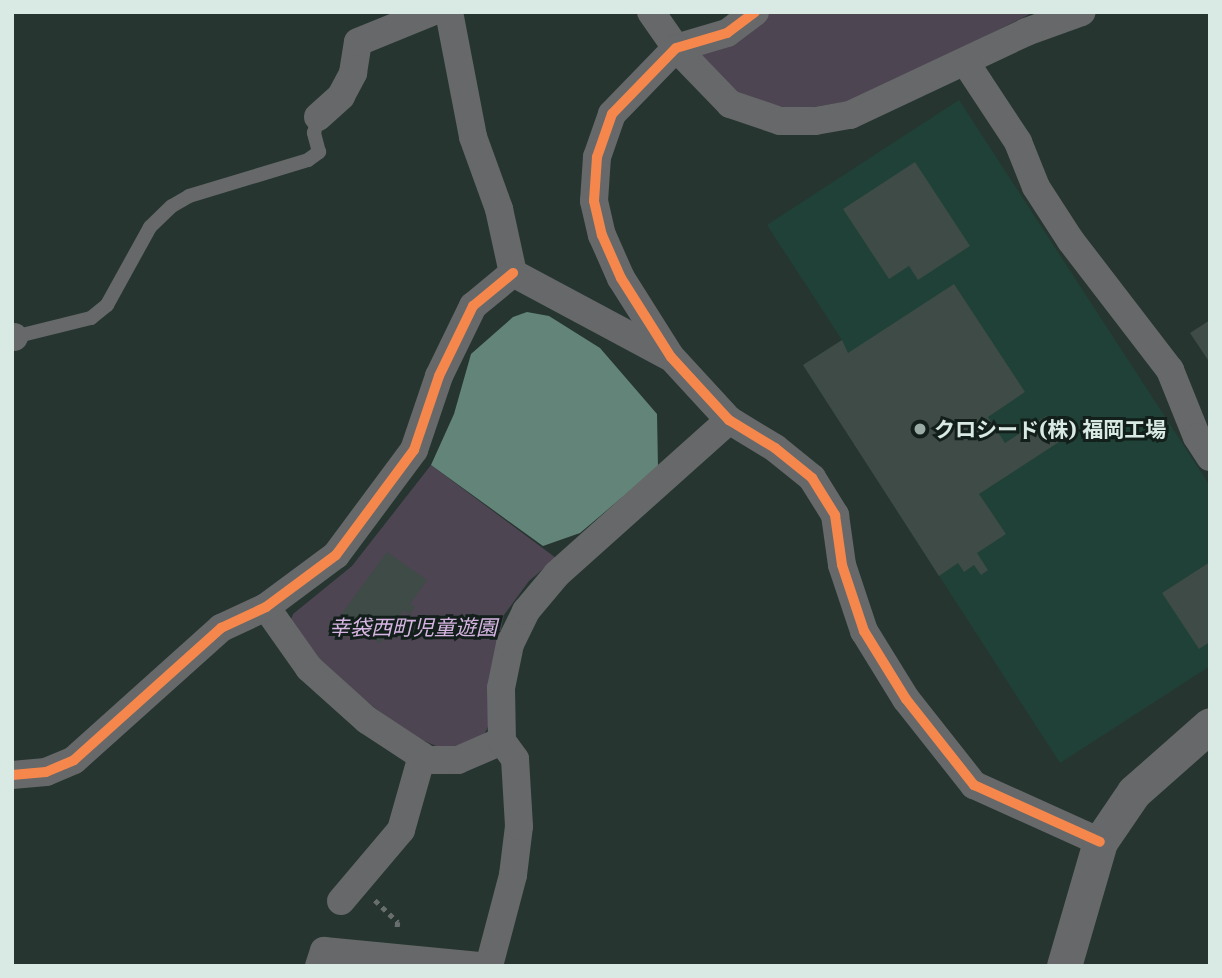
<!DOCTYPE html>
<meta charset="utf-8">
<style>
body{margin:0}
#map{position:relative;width:1222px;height:978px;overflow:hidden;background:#263530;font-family:"Noto Serif","Noto Sans JP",serif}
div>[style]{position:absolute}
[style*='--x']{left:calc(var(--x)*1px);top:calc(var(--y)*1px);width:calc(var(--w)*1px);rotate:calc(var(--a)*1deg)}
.built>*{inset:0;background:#204137}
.green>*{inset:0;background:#4d4552}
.water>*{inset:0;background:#638478}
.building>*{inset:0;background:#3e4b46}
.path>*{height:4.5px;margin-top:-2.25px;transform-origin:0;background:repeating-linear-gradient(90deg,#686e6d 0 5px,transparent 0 10px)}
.service>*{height:14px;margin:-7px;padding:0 7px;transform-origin:7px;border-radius:7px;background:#666869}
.minor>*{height:28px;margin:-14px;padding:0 14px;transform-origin:14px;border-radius:14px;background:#666869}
.tertiary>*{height:35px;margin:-17.5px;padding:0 17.5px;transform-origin:17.5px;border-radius:17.5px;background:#666869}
.cycleway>*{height:10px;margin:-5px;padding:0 5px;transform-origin:5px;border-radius:5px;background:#f5874c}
.dots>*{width:19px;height:19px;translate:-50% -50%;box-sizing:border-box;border:4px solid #131f1b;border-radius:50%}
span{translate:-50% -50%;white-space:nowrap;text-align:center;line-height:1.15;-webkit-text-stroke:6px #131f1b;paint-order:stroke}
.poi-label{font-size:21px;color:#d9e9e3;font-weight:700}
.left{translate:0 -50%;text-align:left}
.park-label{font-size:21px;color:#d7b5e3;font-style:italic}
.frame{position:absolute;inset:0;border:14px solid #d9e9e3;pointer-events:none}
</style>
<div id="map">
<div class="built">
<div style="clip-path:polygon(959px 100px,1210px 486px,1210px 666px,1060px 763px,803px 365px,842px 340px,767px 225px)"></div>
</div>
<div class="green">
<div style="clip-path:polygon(770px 12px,1034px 12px,857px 100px,794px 110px,738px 95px,693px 53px,734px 39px)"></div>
<div style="clip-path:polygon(431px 465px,556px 558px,529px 581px,504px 615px,490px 679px,490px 722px,485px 733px,466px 747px,436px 746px,403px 732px,322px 663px,289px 625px,293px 614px,352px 566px)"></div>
</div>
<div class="water">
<div style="clip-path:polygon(527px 312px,549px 316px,600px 348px,657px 414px,658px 467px,580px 533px,543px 546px,431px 465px,454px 414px,471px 354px,513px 317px)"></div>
</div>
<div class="building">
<div style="clip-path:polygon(915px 162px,970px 246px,918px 280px,909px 266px,889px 279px,843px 209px)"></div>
<div style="clip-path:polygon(954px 284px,1025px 392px,988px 417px,1005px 443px,1046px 416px,1062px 440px,979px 494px,1006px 534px,977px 553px,988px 570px,981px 575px,974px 565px,964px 572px,958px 563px,939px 576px,803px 365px,842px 340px,848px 353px)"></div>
<div style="clip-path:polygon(1210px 320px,1210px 363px,1190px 333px)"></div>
<div style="clip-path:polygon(387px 552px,427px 580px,410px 604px,415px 607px,409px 615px,404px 610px,380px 643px,341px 615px)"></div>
<div style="clip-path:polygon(1210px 562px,1210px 642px,1199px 649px,1162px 593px)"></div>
</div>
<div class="path">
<div style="--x:375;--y:900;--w:32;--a:44"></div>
<div style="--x:398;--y:922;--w:8;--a:97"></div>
</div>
<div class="service">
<div style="--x:14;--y:337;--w:79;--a:-13.9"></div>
<div style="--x:91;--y:318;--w:21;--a:-39"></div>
<div style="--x:107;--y:305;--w:89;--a:-61.1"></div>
<div style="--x:150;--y:227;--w:30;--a:-44"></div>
<div style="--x:172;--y:206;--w:20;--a:-30"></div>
<div style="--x:189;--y:196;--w:124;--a:-16.8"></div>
<div style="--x:308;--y:160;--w:14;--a:-36"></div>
<div style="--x:319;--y:152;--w:20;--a:-105"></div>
<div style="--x:314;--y:133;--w:16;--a:-76"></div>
</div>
<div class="minor">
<div style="--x:449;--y:12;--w:127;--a:79.1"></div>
<div style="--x:473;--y:137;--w:77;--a:70.1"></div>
<div style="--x:499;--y:209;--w:66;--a:77.7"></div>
<div style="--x:513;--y:273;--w:176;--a:28.2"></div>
<div style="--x:651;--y:12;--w:44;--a:55.2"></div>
<div style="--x:676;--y:48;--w:78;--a:46"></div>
<div style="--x:730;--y:104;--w:53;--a:18.8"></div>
<div style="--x:780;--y:121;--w:35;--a:0"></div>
<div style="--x:815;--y:121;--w:36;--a:-10"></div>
<div style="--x:850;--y:115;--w:195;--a:-25.2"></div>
<div style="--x:1026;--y:32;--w:59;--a:-19.7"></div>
<div style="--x:755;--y:12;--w:35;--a:143"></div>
<div style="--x:727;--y:33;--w:53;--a:163.6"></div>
<div style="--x:676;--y:48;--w:92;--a:134.1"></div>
<div style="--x:612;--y:114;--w:46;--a:109.2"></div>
<div style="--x:597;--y:157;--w:44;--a:93.9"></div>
<div style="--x:594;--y:201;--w:35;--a:77"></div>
<div style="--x:602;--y:235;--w:47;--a:66.2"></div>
<div style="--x:621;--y:278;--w:93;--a:57.7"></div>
<div style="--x:671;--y:357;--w:86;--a:47.4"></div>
<div style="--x:729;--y:420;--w:54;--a:31.3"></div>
<div style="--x:775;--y:448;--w:48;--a:39"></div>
<div style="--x:812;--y:478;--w:44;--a:58.1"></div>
<div style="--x:835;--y:515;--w:50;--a:82"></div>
<div style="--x:842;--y:565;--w:70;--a:71.6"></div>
<div style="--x:864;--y:631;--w:80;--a:58.3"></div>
<div style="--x:906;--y:699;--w:110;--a:51.7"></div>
<div style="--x:974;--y:785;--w:138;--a:24.3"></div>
<div style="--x:966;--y:63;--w:95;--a:56.6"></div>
<div style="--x:1018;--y:142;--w:48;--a:68.2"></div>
<div style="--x:1036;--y:187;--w:64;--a:57.1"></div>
<div style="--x:1071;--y:241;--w:163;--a:52.5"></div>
<div style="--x:1170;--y:370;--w:72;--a:68.1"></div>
<div style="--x:1197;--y:437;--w:24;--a:57"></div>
<div style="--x:318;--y:117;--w:31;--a:-42"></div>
<div style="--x:341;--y:96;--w:26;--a:-62"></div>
<div style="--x:353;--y:73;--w:31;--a:-81"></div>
<div style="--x:358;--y:42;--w:80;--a:-22.1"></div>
<div style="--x:12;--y:337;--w:2;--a:0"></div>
<div style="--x:266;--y:607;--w:75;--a:54.8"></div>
<div style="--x:309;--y:668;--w:78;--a:41.9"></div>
<div style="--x:367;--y:720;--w:73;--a:33.3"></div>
<div style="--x:428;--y:760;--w:30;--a:0"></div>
<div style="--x:458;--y:760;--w:48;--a:-23.4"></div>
<div style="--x:12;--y:775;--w:34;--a:-5"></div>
<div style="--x:46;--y:772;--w:30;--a:-23"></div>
<div style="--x:74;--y:760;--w:198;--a:-41.9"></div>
<div style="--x:221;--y:628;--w:50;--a:-25"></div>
<div style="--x:266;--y:607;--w:87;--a:-36.6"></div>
<div style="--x:336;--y:555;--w:131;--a:-53.4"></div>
<div style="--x:414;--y:450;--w:78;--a:-71.3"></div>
<div style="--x:439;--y:376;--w:78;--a:-64.1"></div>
<div style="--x:473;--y:306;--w:52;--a:-39.5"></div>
<div style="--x:341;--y:901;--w:93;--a:-49.8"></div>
<div style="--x:401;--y:830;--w:77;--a:-74.2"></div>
<div style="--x:319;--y:966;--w:16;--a:-72"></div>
<div style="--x:324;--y:951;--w:156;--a:5.5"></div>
<div style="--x:489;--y:966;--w:94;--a:-75.2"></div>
<div style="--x:513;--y:875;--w:49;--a:-83"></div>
<div style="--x:519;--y:826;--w:67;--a:-93.4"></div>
<div style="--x:515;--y:759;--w:22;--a:-126"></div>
<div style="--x:502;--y:741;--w:53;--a:-91.1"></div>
<div style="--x:501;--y:688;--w:45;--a:-78.4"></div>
<div style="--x:510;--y:644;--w:37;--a:-64"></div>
<div style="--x:526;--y:611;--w:48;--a:-50"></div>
<div style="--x:557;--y:574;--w:231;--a:-41.8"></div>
</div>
<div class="tertiary">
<div style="--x:1064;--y:966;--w:129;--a:-73.8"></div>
<div style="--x:1100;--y:842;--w:60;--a:-55.8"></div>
<div style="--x:1134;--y:792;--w:101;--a:-41.4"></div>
</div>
<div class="cycleway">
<div style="--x:755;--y:12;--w:35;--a:143"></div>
<div style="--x:727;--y:33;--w:53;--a:163.6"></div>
<div style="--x:676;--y:48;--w:92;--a:134.1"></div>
<div style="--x:612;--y:114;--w:46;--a:109.2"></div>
<div style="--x:597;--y:157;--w:44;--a:93.9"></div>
<div style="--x:594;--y:201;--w:35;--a:77"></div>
<div style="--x:602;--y:235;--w:47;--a:66.2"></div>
<div style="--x:621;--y:278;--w:93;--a:57.7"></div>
<div style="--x:671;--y:357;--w:86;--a:47.4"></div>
<div style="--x:729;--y:420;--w:54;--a:31.3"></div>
<div style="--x:775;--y:448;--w:48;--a:39"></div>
<div style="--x:812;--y:478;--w:44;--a:58.1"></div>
<div style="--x:835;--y:515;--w:50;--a:82"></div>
<div style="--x:842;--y:565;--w:70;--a:71.6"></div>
<div style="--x:864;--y:631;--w:80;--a:58.3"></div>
<div style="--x:906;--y:699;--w:110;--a:51.7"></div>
<div style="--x:974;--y:785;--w:138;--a:24.3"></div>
<div style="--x:12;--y:775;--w:34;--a:-5"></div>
<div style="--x:46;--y:772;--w:30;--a:-23"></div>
<div style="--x:74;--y:760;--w:198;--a:-41.9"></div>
<div style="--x:221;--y:628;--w:50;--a:-25"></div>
<div style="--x:266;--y:607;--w:87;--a:-36.6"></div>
<div style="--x:336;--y:555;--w:131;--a:-53.4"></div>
<div style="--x:414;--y:450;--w:78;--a:-71.3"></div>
<div style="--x:439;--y:376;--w:78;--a:-64.1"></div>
<div style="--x:473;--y:306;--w:52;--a:-39.5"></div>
</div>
<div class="dots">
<div style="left:920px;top:429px;background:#9aaaa4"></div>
</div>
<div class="poi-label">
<span class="left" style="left:934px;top:429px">クロシード(株) 福岡工場</span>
</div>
<div class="park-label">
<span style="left:413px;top:627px">幸袋西町児童遊園</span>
</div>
<div class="frame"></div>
</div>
